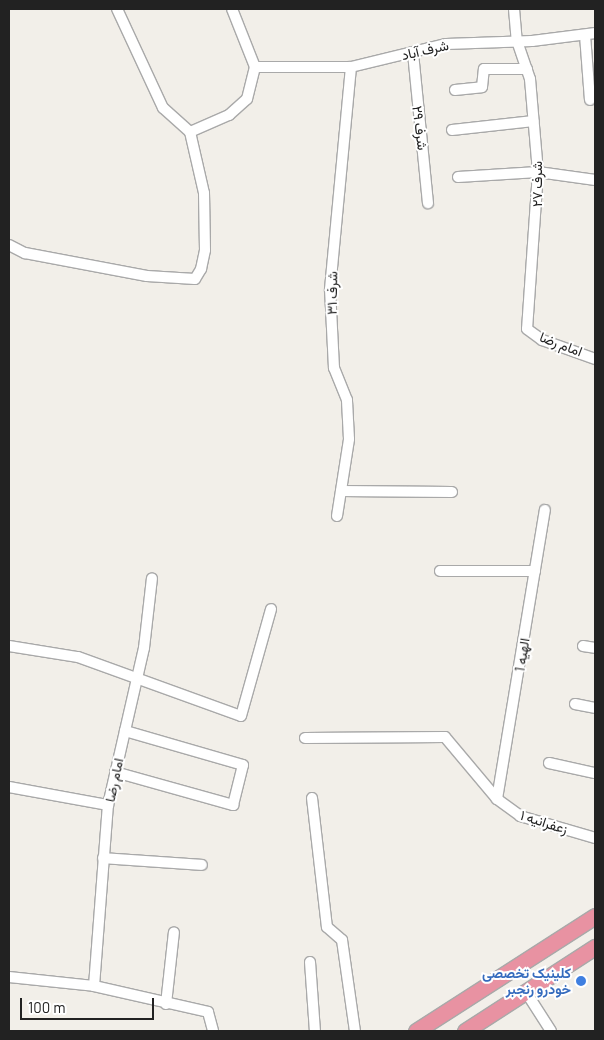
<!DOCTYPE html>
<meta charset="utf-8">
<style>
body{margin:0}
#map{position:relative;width:604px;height:1040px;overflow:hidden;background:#f2efe9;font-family:Barlow,Vazirmatn,sans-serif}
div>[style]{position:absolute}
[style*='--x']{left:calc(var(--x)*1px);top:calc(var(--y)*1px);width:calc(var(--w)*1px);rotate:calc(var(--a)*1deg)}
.roads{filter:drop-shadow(1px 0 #a9a9a9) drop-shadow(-1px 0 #a9a9a9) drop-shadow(0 1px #a9a9a9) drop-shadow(0 -1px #a9a9a9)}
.minor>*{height:10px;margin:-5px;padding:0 5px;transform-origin:5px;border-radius:5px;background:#fff}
.highway>*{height:15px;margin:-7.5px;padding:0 7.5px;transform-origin:7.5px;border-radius:7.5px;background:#e892a2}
.dots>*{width:14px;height:14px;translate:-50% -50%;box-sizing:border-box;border:2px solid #fff;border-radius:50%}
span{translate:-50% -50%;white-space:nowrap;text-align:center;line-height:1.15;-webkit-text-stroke:4px #fff;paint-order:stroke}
.street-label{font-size:14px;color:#222}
.shop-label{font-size:14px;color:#366cbe;font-weight:700}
.right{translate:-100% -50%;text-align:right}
.frame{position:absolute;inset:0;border:10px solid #222;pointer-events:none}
.scale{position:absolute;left:20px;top:998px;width:134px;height:22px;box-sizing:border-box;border:2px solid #222;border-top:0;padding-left:6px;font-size:15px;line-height:18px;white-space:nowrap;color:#222;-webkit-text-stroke:4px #fff;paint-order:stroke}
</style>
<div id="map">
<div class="roads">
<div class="minor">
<div style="--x:514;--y:9;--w:32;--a:85"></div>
<div style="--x:517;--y:41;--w:40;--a:71.1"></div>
<div style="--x:530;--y:79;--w:93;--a:85.1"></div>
<div style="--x:538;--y:172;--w:157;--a:94"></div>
<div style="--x:527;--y:329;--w:19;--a:36"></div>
<div style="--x:542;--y:340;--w:56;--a:19.7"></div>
<div style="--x:585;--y:35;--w:65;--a:85.6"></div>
<div style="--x:413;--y:53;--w:151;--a:84.3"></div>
<div style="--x:255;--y:67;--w:96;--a:0"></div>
<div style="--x:351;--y:67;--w:98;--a:-13.6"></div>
<div style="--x:446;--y:44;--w:86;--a:-2"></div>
<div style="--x:532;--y:41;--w:64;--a:-7.2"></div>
<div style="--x:455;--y:90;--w:27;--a:-6"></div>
<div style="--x:482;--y:87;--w:18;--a:-84"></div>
<div style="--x:484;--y:69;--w:43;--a:0"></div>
<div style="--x:452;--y:130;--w:82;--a:-6.3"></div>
<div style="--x:190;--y:132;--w:43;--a:-23.6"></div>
<div style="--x:229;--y:115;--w:24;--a:-42"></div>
<div style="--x:247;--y:99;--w:33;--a:-76"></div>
<div style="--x:255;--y:67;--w:62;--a:-111.6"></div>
<div style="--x:458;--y:177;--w:80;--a:-3.6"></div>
<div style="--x:538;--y:172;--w:58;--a:8"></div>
<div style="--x:9;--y:245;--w:18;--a:27"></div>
<div style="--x:25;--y:253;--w:124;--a:10.7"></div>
<div style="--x:147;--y:276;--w:48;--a:3.6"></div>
<div style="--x:195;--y:279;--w:12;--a:-59"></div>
<div style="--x:201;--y:269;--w:19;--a:-78"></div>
<div style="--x:205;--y:250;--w:57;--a:-91"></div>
<div style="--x:204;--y:193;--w:63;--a:-102.9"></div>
<div style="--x:190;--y:132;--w:36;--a:-138"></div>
<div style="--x:163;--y:108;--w:109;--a:-114.9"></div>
<div style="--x:341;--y:491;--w:111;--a:0.5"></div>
<div style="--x:337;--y:516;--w:78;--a:-81.1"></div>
<div style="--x:349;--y:439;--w:39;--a:-93"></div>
<div style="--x:347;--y:400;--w:35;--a:-112"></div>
<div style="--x:334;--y:368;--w:79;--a:-92.9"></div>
<div style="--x:330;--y:289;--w:223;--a:-84.6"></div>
<div style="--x:440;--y:571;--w:95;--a:0"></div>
<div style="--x:9;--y:646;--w:70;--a:9.1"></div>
<div style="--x:78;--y:657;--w:173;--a:19.9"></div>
<div style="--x:241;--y:716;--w:111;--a:-74.3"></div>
<div style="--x:583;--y:646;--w:12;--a:9"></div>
<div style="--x:575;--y:704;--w:20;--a:11"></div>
<div style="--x:305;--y:738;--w:140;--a:-0.4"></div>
<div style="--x:445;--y:737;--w:81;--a:50"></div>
<div style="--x:497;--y:799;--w:29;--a:36"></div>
<div style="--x:520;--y:816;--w:78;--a:16.3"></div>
<div style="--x:549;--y:763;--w:47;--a:12.3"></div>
<div style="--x:115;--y:772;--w:123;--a:15.6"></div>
<div style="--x:233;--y:805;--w:41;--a:-76"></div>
<div style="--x:243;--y:765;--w:123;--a:-163.9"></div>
<div style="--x:9;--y:787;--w:101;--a:10.3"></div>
<div style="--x:312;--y:798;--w:130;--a:83.4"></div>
<div style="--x:327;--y:927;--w:20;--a:41"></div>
<div style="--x:342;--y:940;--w:92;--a:81.9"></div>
<div style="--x:497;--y:799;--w:293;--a:-80.6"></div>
<div style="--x:103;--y:858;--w:99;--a:4"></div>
<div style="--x:310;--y:962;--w:69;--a:85.9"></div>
<div style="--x:9;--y:977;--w:85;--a:6"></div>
<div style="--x:94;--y:986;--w:117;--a:12.8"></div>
<div style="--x:208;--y:1012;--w:20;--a:75"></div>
<div style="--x:94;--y:986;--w:182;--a:-85.6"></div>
<div style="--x:108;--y:805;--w:161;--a:-77.1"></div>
<div style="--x:144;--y:648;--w:70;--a:-83.5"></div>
<div style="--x:526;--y:992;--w:46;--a:57.3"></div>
<div style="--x:166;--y:1004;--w:72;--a:-83.7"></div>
</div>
<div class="highway">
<div style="--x:416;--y:1031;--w:213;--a:-32.7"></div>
<div style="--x:465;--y:1031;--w:155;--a:-32.9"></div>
</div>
</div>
<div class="dots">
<div style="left:581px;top:981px;background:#3f7fe0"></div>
</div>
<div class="street-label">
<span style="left:425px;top:50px;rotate:-13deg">شرف آباد</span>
<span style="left:420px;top:128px;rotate:83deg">شرف ۲۹</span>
<span style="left:537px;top:184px;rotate:-90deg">شرف ۲۷</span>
<span style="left:332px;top:293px;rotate:-89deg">شرف ۳۱</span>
<span style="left:561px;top:344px;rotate:21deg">امام رضا</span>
<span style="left:522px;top:655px;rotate:-81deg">الهیه 1</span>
<span style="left:114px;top:780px;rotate:-78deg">امام رضا</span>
<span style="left:544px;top:822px;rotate:18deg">زعفرانیه ۱</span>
</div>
<div class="shop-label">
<span class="right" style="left:571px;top:981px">کلینیک تخصصی<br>خودرو رنجبر</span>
</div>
<div class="frame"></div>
<div class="scale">100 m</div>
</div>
